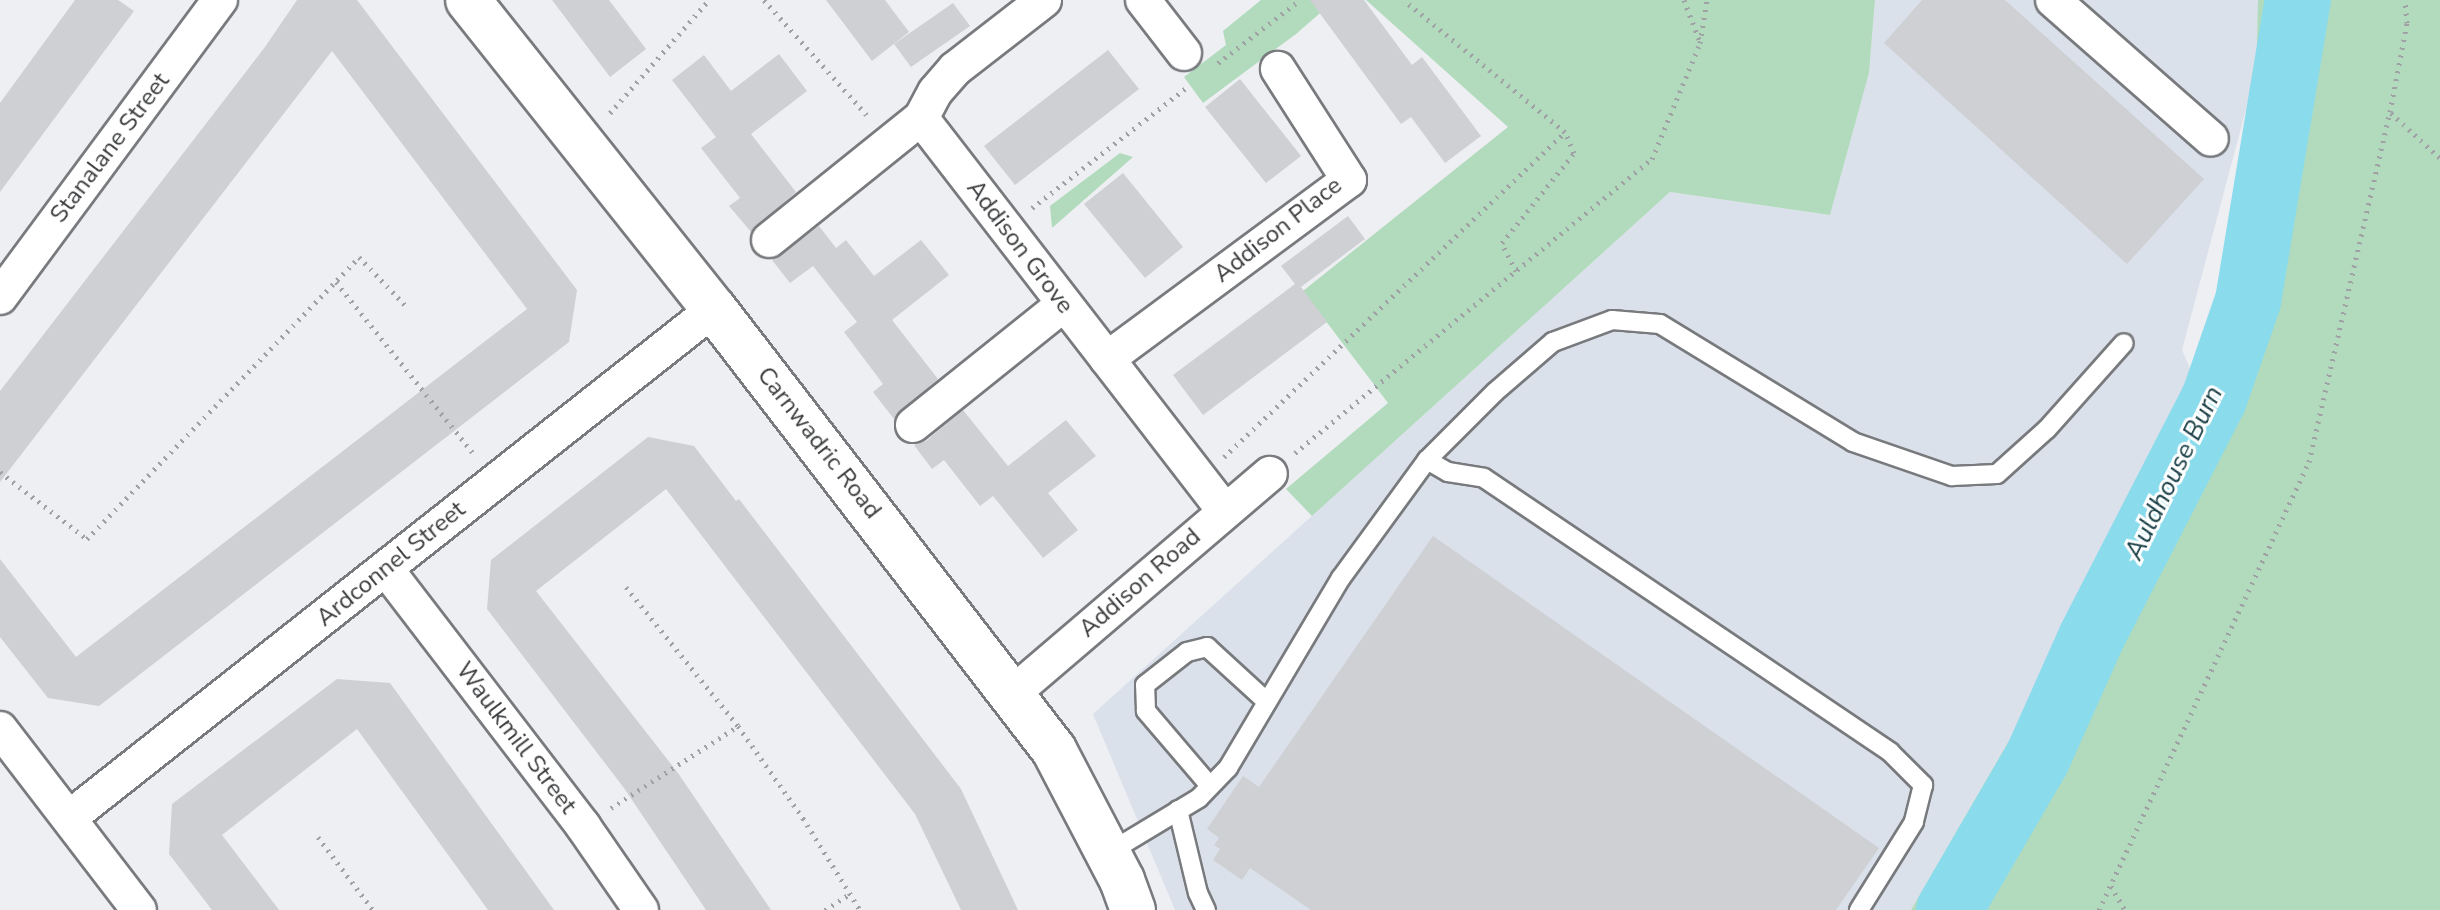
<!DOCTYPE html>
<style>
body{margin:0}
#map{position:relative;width:2440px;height:910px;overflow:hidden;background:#edeff3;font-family:"Nunito Sans",sans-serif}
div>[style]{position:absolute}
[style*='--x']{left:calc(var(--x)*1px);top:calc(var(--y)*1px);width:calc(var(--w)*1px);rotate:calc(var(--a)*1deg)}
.built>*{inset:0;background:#dbe1eb}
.green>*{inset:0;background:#b1dbbc}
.river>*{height:66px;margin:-33px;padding:0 33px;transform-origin:33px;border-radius:33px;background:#8adbec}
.building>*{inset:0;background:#ced0d4}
.path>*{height:5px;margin-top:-2.5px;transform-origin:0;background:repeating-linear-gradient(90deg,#a0a1a4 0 2px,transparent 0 8px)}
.roads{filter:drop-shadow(2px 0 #787a7d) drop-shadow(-2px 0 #787a7d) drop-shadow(0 2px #787a7d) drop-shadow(0 -2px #787a7d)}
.lane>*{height:18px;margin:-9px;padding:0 9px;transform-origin:9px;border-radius:9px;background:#fff}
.street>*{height:34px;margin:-17px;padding:0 17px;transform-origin:17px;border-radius:17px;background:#fff}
.secondary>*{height:44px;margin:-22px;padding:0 22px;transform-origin:22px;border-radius:22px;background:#fff}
span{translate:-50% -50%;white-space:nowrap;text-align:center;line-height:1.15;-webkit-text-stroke:6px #fff;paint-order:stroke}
.street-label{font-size:24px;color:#3a3b3d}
.water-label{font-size:26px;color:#1a4047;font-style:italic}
</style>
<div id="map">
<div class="built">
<div style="clip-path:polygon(1875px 0,2275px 0,2182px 350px,2205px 402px,1911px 910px,1175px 910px,1093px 714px,1670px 192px,1830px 215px,1869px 73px)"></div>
</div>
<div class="green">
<div style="clip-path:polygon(1261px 0,1335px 0,1296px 34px,1203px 103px,1184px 77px,1226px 45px,1223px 31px)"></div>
<div style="clip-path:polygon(1366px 0,1875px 0,1869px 73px,1830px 215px,1670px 192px,1312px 516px,1286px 489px,1388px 403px,1303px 291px,1508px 127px)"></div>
<div style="clip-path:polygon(2258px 0,2440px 0,2440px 910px,1911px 910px,2205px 402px,2256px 88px)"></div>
<div style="clip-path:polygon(1120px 153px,1133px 157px,1052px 228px,1050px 206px)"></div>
</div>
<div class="river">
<div style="--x:1949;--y:910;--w:175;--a:-59.8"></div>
<div style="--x:2037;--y:759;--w:133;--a:-65.9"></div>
<div style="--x:2091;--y:638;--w:269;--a:-62.8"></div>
<div style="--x:2214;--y:399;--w:104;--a:-70.9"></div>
<div style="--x:2248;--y:301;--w:305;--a:-80.6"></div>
</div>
<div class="building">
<div style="clip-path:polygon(75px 0,118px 0,134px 11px,0 192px,0 103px)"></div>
<div style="clip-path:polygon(297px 0,357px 0,577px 290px,569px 342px,99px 706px,48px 698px,0 637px,0 559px,76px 657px,527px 309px,332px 51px,0 482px,0 391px,265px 47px)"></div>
<div style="clip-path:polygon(552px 0,609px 0,646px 49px,610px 77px)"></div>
<div style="clip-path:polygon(826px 0,885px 0,909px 32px,872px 61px)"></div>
<div style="clip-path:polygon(1310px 0,1364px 0,1412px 65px,1422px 57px,1481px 136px,1445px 163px,1411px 117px,1401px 124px)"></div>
<div style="clip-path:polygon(1922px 0,2005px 0,2204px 179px,2127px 264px,1884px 43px)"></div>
<div style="clip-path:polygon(953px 3px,970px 26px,911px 67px,894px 44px)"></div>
<div style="clip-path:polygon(1108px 50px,1139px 89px,1015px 185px,984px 146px)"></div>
<div style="clip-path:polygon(779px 54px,807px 91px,751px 134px,796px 192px,751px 232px,729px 206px,740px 198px,701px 148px,716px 137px,672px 80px,704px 55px,731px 91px)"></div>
<div style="clip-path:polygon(1240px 79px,1301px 156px,1266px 183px,1205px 107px)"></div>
<div style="clip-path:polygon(1123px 173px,1183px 247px,1145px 278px,1084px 204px)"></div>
<div style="clip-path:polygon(1348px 216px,1365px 239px,1301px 287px,1327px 322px,1203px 415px,1173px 375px,1295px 284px,1281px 266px)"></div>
<div style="clip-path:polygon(819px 226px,836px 248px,846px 240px,874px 276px,921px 240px,949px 275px,892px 320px,938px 379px,894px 419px,873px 392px,883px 384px,844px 332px,857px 322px,813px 266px,790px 283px,772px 260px)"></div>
<div style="clip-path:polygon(963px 410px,1008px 466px,1066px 420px,1096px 456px,1048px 493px,1078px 530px,1043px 558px,993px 496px,980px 506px,944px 460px,932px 469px,914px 445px,926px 441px)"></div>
<div style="clip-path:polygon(648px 437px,694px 446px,736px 501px,739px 499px,961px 789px,1018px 910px,961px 910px,915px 814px,666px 489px,536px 591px,678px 773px,771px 910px,706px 910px,624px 788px,487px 609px,491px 560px)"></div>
<div style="clip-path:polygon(1433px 536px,1879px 848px,1836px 910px,1311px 910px,1250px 868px,1242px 880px,1213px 860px,1220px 849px,1214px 845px,1219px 838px,1207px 829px,1243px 776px,1259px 787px)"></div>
<div style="clip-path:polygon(337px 679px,390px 683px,554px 910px,488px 910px,357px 729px,222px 835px,279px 910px,212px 910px,169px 854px,172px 804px)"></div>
</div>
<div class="path">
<div style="--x:764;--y:0;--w:154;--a:48.2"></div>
<div style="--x:1684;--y:0;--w:45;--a:69.1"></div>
<div style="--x:1218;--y:63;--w:103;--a:-37.5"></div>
<div style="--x:610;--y:113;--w:150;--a:-48.8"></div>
<div style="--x:2391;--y:113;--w:67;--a:42.6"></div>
<div style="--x:1032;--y:208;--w:194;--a:-37.9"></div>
<div style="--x:1516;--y:271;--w:31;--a:-117"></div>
<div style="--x:1502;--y:243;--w:115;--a:-51.3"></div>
<div style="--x:1574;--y:153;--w:23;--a:-113"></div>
<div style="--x:336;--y:282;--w:221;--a:51.3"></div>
<div style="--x:1295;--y:453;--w:462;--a:-39.5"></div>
<div style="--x:1652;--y:159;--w:126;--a:-67.5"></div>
<div style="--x:1700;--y:43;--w:44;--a:-80.8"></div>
<div style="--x:1224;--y:457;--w:471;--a:-43.6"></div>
<div style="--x:1565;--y:132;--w:208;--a:-140.7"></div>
<div style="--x:0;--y:472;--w:110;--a:37.6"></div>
<div style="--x:87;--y:539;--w:392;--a:-46"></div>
<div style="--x:359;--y:257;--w:68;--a:46.2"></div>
<div style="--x:626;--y:587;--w:179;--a:51.1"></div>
<div style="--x:738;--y:726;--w:113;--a:54.8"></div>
<div style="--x:803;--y:818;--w:108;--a:58.2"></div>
<div style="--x:611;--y:808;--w:151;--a:-32.8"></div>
<div style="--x:318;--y:837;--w:91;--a:53"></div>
<div style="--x:2111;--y:886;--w:28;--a:60"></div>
<div style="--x:825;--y:910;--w:31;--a:-33"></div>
<div style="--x:2099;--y:910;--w:495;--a:-64.9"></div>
<div style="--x:2309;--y:462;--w:359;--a:-77"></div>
<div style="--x:2390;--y:112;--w:91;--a:-79.2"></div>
<div style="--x:2407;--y:23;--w:23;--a:-95"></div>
</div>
<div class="roads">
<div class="lane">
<div style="--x:1427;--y:460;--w:24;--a:30"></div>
<div style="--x:1448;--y:472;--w:36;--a:9"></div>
<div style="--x:1484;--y:478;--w:490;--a:34"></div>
<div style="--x:1890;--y:752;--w:47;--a:45"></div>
<div style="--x:1923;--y:785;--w:38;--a:104"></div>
<div style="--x:1914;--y:822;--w:104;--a:122"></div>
<div style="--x:1210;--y:786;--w:99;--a:-130.5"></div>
<div style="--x:1146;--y:711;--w:26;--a:-92"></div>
<div style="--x:1145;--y:685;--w:53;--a:-38.2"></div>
<div style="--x:1187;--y:652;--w:21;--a:-14"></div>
<div style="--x:1207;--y:647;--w:81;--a:42.5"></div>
<div style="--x:1178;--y:810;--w:85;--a:76.5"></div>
<div style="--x:1198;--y:893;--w:19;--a:65"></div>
<div style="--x:1108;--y:853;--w:106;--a:-31.1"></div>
<div style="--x:1199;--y:798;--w:42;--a:-46"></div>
<div style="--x:1228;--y:768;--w:221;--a:-59.3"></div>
<div style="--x:1341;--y:578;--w:146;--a:-53.9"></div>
<div style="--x:1427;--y:460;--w:96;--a:-45"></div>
<div style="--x:1495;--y:392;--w:77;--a:-40.8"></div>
<div style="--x:1553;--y:342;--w:63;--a:-20.4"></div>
<div style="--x:1612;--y:320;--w:48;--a:4.8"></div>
<div style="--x:1660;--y:324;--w:226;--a:31.4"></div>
<div style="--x:1853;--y:442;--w:105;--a:19"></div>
<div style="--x:1952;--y:476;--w:45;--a:-2.5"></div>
<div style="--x:1997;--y:474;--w:67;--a:-42"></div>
<div style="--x:2047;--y:429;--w:115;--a:-48.2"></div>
</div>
<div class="street">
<div style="--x:1044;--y:0;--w:113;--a:142.2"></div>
<div style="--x:955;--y:69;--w:30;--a:131"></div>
<div style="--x:935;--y:92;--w:30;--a:118"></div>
<div style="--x:921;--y:118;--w:497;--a:52.3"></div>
<div style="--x:1143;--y:0;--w:67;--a:52.3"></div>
<div style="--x:2053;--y:0;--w:210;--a:41.3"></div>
<div style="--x:769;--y:240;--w:195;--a:-38.8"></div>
<div style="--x:0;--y:297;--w:370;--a:-53.5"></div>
<div style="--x:1107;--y:359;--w:301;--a:-36.5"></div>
<div style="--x:1349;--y:180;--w:132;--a:-122.6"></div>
<div style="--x:913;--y:425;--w:193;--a:-38.7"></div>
<div style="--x:386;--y:569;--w:324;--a:52.5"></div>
<div style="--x:583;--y:826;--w:102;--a:55.4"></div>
<div style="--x:1012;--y:694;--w:339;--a:-40.5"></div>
<div style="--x:0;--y:729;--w:228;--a:52.5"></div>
<div style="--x:69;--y:818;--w:822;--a:-38.28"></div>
</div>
<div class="secondary">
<div style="--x:468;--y:0;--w:395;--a:51.5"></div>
<div style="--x:714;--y:309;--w:557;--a:52.37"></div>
<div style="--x:1054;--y:750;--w:147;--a:62.4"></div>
<div style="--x:1122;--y:880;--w:32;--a:70"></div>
</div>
</div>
<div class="street-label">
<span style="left:110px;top:148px;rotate:-53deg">Stanalane Street</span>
<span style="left:1278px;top:230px;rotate:-38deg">Addison Place</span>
<span style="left:1020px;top:247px;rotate:53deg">Addison Grove</span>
<span style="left:819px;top:443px;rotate:52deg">Carnwadric Road</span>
<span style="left:391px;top:564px;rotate:-39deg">Ardconnel Street</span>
<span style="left:1140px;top:583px;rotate:-41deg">Addison Road</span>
<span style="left:516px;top:738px;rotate:53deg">Waulkmill Street</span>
</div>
<div class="water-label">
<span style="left:2174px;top:473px;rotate:-64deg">Auldhouse Burn</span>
</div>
</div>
